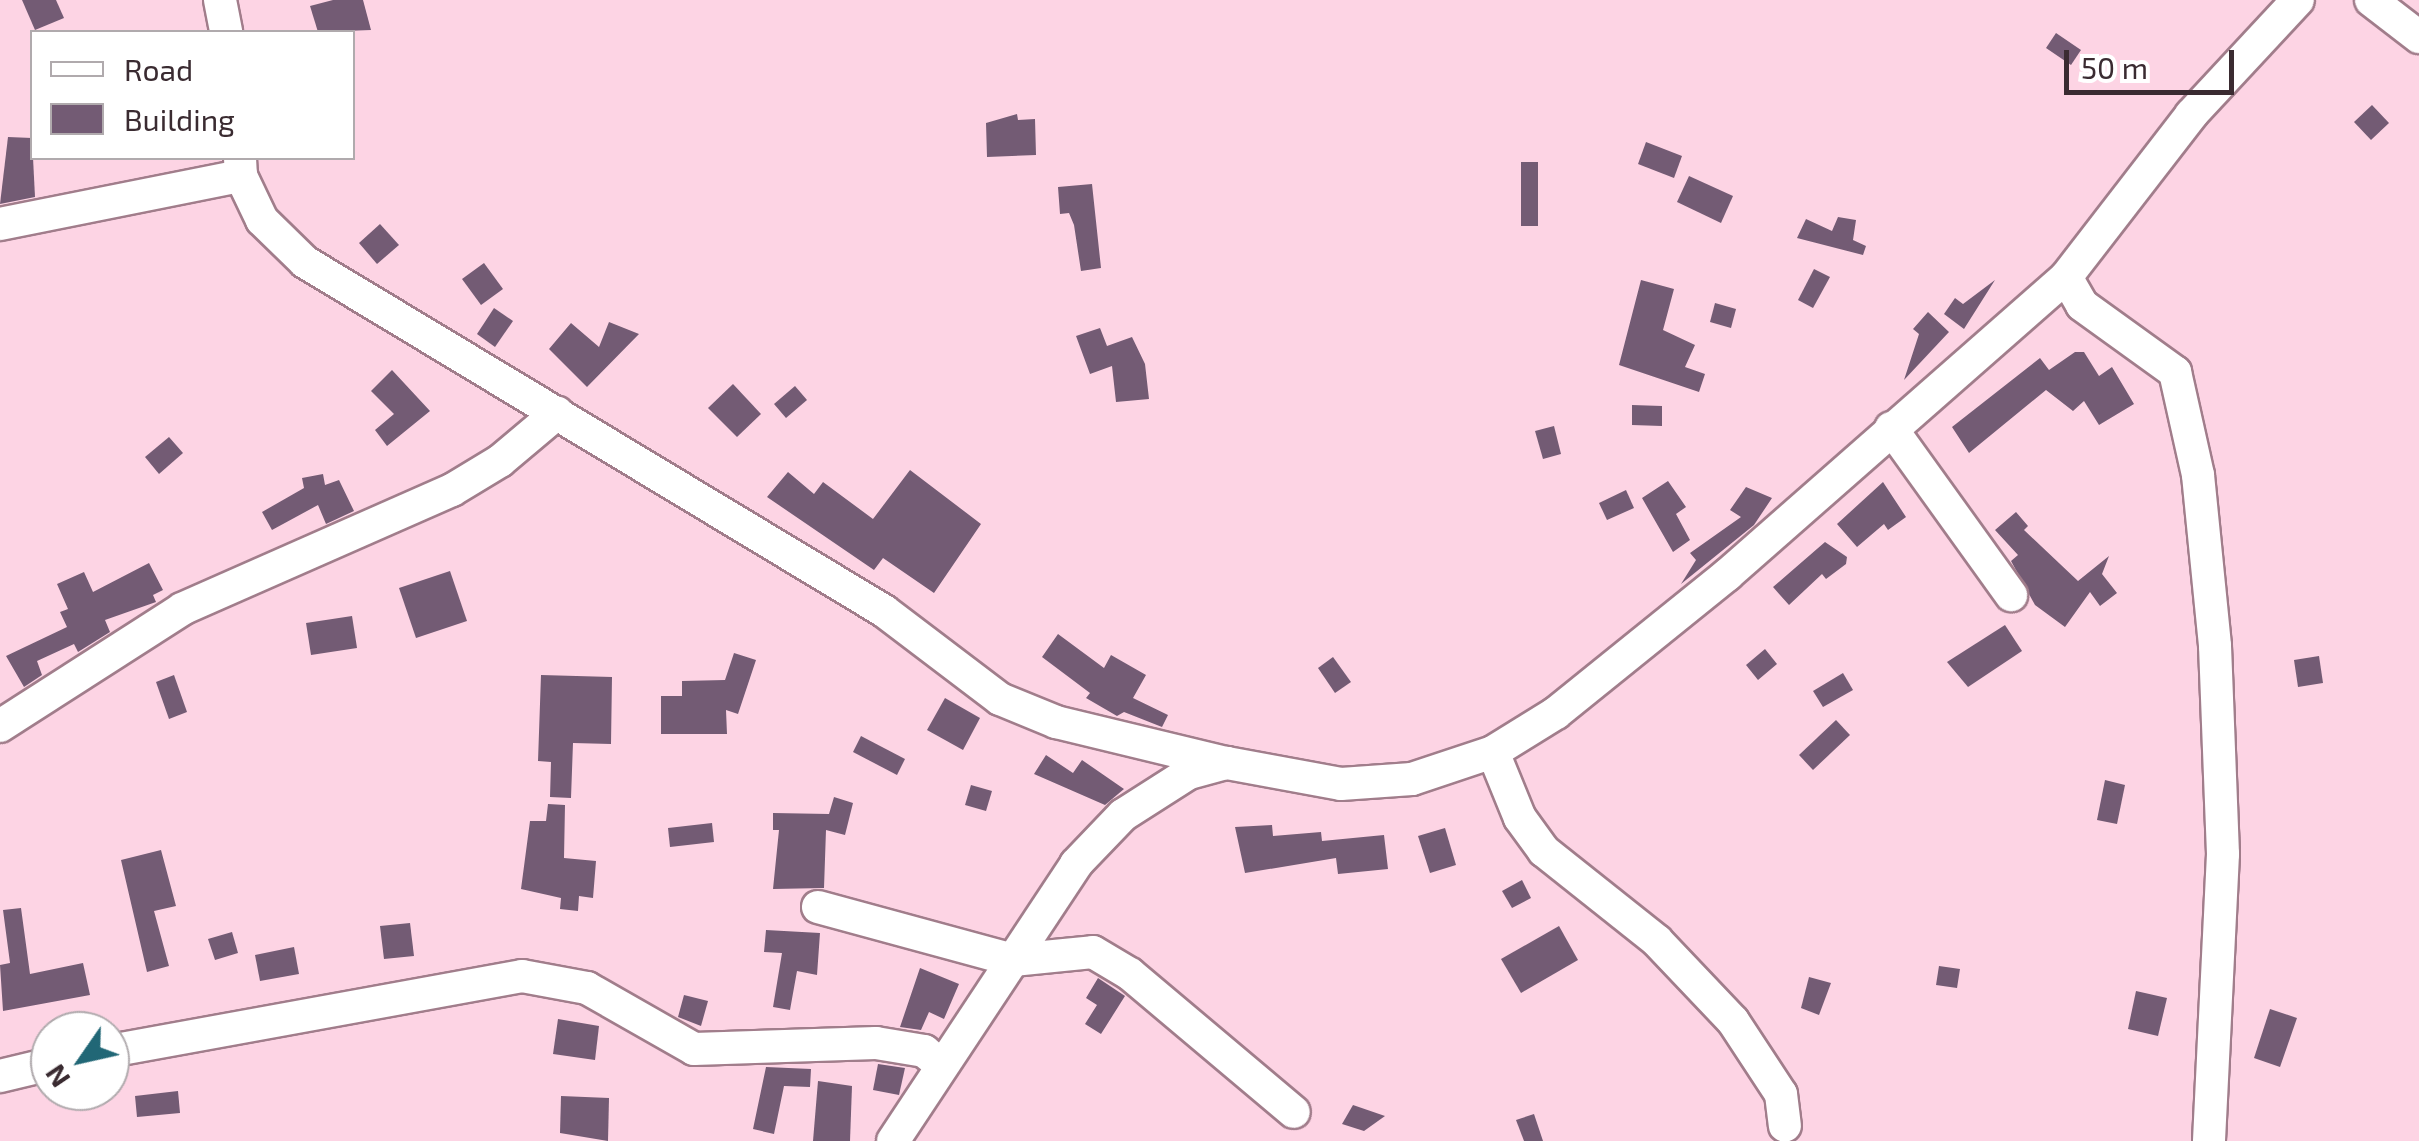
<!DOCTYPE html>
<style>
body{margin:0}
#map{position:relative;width:2419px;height:1141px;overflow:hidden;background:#fdd4e4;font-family:"Exo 2",sans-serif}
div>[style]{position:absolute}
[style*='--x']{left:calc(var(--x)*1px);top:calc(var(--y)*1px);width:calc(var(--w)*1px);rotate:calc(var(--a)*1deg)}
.building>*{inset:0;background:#735b74}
.roads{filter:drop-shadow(2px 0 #a17d8b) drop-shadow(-2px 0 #a17d8b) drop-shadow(0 2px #a17d8b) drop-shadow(0 -2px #a17d8b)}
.minor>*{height:32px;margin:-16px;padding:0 16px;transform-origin:16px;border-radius:16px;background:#fff}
span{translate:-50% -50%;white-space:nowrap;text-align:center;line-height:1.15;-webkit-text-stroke:10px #fff;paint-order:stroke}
.legend{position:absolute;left:30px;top:30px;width:325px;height:130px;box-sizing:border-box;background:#fff;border:2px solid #b0aaad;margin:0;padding:12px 18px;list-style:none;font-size:30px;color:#3a2b31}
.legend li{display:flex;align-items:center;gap:20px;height:50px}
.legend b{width:50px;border:2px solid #b0aaad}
.north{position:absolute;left:30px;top:1011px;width:100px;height:100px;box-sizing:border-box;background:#fff;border:2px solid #b0aaad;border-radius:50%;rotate:236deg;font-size:28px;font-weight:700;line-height:40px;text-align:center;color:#3a2b31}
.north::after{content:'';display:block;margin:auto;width:35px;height:45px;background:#216776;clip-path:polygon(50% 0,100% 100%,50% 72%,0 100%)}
.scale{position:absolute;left:2064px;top:50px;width:170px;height:45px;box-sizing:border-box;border:5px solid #3a2b31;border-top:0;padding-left:12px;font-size:30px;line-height:35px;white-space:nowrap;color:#3a2b31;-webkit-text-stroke:8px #fff;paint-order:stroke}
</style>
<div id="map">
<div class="building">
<div style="clip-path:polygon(22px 0,56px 0,64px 18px,35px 30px)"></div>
<div style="clip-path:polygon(333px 0,363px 0,371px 30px,318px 32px,310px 6px)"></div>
<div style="clip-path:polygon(2056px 33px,2081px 50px,2071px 65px,2046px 48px)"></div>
<div style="clip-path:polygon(2372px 105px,2389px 123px,2371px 140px,2354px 122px)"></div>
<div style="clip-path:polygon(1017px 114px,1018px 120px,1035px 119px,1036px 155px,987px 157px,986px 123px)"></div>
<div style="clip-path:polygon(8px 137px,32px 138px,35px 197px,0 204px)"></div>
<div style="clip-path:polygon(1646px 142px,1682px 156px,1674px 178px,1638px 164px)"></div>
<div style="clip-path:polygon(1521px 162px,1538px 162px,1538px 226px,1521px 226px)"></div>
<div style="clip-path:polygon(1689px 176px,1733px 196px,1721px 223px,1677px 202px)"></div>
<div style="clip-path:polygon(1092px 184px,1101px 268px,1081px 271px,1074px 225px,1069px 213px,1060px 214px,1058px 187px)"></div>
<div style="clip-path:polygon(1838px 217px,1856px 220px,1853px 240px,1866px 246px,1863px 255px,1797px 238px,1806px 219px,1832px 231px)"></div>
<div style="clip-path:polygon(380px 224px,399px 245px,377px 264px,359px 243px)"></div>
<div style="clip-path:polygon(484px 263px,503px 289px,481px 305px,462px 279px)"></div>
<div style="clip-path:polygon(1814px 269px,1830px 277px,1813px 308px,1798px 300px)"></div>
<div style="clip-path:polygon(1641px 280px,1674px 289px,1663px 330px,1695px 345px,1685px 367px,1705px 374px,1699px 392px,1619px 365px)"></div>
<div style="clip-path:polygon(1995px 280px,1964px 329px,1944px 314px,1955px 298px,1963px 304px)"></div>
<div style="clip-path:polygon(1715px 303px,1736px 309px,1731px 328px,1710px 322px)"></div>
<div style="clip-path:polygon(494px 308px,513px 321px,495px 347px,477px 334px)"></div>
<div style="clip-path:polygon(1928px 312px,1949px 332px,1904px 380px,1919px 334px,1913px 329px)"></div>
<div style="clip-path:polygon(609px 322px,639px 334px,587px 387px,549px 349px,571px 323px,599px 347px)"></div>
<div style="clip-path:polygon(1100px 328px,1107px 346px,1132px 337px,1145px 364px,1149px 399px,1116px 402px,1112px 366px,1090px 374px,1076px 336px)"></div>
<div style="clip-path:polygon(2075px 352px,2084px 352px,2099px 376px,2112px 367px,2134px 404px,2099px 425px,2084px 401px,2073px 411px,2046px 390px,1969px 453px,1952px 427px,2040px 358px,2049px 370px)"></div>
<div style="clip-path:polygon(392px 370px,430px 411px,387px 446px,375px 430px,394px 414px,371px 391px)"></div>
<div style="clip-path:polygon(733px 384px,761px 414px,737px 437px,708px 408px)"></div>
<div style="clip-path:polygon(795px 386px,807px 400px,786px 418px,774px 404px)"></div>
<div style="clip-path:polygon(1632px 405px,1662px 406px,1662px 426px,1632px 425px)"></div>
<div style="clip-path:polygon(1554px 426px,1561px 454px,1543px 459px,1535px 431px)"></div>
<div style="clip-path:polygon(169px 437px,183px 453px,159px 474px,145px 457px)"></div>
<div style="clip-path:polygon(910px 470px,981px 524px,934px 593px,883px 558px,874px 570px,767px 497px,788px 472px,814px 494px,823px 482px,873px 519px)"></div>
<div style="clip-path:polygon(323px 474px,325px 485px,339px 480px,354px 511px,326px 524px,318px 505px,272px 530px,262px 512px,304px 488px,302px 478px)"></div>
<div style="clip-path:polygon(1668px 481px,1686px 507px,1676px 514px,1690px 540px,1673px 552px,1642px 498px)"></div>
<div style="clip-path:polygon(1883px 482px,1906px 517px,1888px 530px,1884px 524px,1857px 547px,1837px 524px)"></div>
<div style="clip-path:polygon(1746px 487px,1772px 498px,1754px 525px,1681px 584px,1696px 560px,1690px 553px,1741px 517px,1730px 510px)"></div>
<div style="clip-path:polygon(1626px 490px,1634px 508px,1607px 520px,1599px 503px)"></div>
<div style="clip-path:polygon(2016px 512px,2028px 526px,2024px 530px,2078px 581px,2109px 556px,2102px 574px,2117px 593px,2100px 606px,2090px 592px,2065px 627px,2035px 605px,2011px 561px,2018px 555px,1995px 530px)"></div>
<div style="clip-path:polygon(1825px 542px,1847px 557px,1846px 564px,1826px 579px,1822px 574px,1789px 605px,1773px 587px)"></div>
<div style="clip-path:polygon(149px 563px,163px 590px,153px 595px,156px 602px,105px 620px,110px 632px,78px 652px,74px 644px,37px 661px,42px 675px,24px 687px,6px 656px,67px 627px,60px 612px,68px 609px,57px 584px,84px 572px,93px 592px)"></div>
<div style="clip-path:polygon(450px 571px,467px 621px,416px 638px,399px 588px)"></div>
<div style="clip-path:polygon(352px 616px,357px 648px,311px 655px,306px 623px)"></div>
<div style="clip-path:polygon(2005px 625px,2022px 651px,1968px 687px,1947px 662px)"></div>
<div style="clip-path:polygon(1058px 634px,1104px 668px,1111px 655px,1146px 675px,1133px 698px,1168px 715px,1162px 727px,1124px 712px,1117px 716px,1086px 698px,1090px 693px,1042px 657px)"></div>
<div style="clip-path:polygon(1765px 649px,1777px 664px,1758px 680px,1746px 665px)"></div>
<div style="clip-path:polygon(734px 653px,756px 660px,738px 714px,726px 710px,727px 734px,661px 734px,661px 696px,682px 696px,682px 681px,725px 680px)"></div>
<div style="clip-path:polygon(2319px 656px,2323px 683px,2298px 687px,2294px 660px)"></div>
<div style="clip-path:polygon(1333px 657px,1351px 682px,1335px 693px,1318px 668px)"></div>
<div style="clip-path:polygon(1843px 673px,1853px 690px,1823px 707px,1813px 691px)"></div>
<div style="clip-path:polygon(174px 675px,187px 712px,169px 719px,156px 682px)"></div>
<div style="clip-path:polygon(541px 675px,612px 677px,611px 744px,573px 743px,571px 798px,550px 797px,551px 762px,538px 761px)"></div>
<div style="clip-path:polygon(945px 698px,980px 718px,963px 750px,927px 730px)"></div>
<div style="clip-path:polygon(1836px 720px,1850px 735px,1813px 770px,1799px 755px)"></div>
<div style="clip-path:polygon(861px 736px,905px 759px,897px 775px,853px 752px)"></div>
<div style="clip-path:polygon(1046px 755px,1073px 773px,1082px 760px,1124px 789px,1105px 805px,1034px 774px)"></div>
<div style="clip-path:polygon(2105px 780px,2125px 785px,2117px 824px,2097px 820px)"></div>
<div style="clip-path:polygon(971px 785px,992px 791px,986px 811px,965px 805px)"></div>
<div style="clip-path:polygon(834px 797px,853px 803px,845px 835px,826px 830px,824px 888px,773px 889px,779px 830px,773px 830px,773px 813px,829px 814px)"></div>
<div style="clip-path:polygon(548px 804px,565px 805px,564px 858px,596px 861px,593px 898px,579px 896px,578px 911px,560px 909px,561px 898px,521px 889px,530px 821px,546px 821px)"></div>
<div style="clip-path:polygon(712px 823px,714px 842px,670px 847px,668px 828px)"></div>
<div style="clip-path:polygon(1272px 825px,1273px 836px,1321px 832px,1322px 841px,1384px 835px,1388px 869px,1338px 874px,1336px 858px,1245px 873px,1235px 827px)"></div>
<div style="clip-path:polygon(1445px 828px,1456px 865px,1430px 873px,1418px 836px)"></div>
<div style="clip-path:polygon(161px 850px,176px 906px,154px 911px,169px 966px,147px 972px,121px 860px)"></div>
<div style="clip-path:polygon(1522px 880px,1531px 898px,1512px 908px,1502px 891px)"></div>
<div style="clip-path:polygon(21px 908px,30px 974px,83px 963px,90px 995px,3px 1011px,0 965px,10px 963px,3px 910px)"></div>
<div style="clip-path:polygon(410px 923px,414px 956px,384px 959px,380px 926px)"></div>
<div style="clip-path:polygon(1559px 926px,1578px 960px,1521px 993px,1501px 959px)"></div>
<div style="clip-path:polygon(766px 930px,820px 933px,817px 975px,797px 971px,790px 1010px,773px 1007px,782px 953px,764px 952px)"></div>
<div style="clip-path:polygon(232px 932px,238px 953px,215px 960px,208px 939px)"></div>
<div style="clip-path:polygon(294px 947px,299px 974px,260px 981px,255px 955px)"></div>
<div style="clip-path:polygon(1939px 966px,1960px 969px,1957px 988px,1936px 985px)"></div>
<div style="clip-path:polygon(920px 968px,959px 984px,944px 1019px,929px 1012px,921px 1030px,900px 1027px)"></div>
<div style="clip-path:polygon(1809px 977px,1831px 983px,1819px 1015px,1801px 1008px)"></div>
<div style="clip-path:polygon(1098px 978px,1125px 996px,1101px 1034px,1085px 1024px,1097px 1005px,1086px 998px)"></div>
<div style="clip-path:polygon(2136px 991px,2167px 998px,2158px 1036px,2128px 1029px)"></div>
<div style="clip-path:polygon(684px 995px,708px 1001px,701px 1026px,678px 1017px)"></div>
<div style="clip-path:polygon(2270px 1009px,2297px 1018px,2280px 1067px,2254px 1058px)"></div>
<div style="clip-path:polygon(558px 1019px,599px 1026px,595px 1060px,553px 1054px)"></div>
<div style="clip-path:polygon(878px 1064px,905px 1068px,899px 1095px,873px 1090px)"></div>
<div style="clip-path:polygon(766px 1067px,811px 1069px,810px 1087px,784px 1086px,774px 1134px,753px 1129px)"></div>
<div style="clip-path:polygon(818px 1081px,852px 1086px,850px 1141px,813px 1141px)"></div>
<div style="clip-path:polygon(178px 1091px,180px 1113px,137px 1117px,135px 1096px)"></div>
<div style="clip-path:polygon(561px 1096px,609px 1098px,608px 1141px,560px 1133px)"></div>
<div style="clip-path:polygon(1353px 1105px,1385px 1116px,1364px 1131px,1342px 1124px)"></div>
<div style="clip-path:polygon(1534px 1114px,1543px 1141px,1524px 1141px,1516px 1120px)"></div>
</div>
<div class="roads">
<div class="minor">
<div style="--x:220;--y:0;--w:33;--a:79"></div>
<div style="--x:2371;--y:0;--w:61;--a:37.6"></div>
<div style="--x:240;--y:158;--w:18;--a:87"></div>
<div style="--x:241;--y:176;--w:49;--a:64.5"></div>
<div style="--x:262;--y:220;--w:60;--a:44.3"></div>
<div style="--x:305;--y:262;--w:676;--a:31.08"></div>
<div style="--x:884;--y:611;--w:146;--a:37.2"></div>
<div style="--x:1000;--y:699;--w:61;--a:22.3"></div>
<div style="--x:1056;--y:722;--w:175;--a:13.6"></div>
<div style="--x:0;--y:224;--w:246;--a:-11.3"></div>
<div style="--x:2066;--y:277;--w:32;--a:60"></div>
<div style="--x:2082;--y:305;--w:115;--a:35.8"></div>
<div style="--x:2175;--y:372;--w:106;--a:77.4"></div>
<div style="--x:2198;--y:475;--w:172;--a:84.3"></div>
<div style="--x:2215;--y:646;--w:208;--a:87.8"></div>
<div style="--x:2223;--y:854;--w:287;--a:92.8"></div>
<div style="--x:1891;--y:428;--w:206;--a:54.3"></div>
<div style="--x:0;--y:726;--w:216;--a:-32.7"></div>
<div style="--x:182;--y:609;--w:295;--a:-23.8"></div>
<div style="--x:452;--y:490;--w:56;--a:-31.1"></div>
<div style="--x:500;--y:461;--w:75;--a:-40.1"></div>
<div style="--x:1493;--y:752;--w:71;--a:67.8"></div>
<div style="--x:1520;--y:818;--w:41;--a:54"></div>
<div style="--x:1544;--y:851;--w:144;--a:38.5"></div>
<div style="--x:1657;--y:941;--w:110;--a:46.5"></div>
<div style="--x:1733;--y:1021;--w:87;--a:56.7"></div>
<div style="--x:1781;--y:1094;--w:32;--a:83"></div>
<div style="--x:818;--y:907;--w:202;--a:15.2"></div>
<div style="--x:1013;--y:960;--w:80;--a:-5.7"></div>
<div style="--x:1093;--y:952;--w:43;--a:30.7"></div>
<div style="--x:1130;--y:974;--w:214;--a:40.1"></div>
<div style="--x:110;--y:1051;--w:419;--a:-10.3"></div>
<div style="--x:522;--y:976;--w:66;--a:10.5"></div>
<div style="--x:587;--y:988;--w:123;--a:29.7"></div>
<div style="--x:694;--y:1049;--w:182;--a:-1.9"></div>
<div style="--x:876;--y:1043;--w:49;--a:9.5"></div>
<div style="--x:924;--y:1051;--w:19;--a:39"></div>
<div style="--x:0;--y:1076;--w:51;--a:-13.5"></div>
<div style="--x:893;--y:1141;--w:332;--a:-56.5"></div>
<div style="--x:1076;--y:864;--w:68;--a:-46.2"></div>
<div style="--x:1123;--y:815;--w:78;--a:-32.5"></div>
<div style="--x:1189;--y:773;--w:39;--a:-15"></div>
<div style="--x:1227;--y:763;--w:116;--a:10.4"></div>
<div style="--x:1341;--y:784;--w:71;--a:-4"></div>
<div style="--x:1412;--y:779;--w:85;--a:-18.4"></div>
<div style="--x:1493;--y:752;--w:74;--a:-31.8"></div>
<div style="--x:1556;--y:713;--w:220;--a:-38.9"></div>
<div style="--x:1727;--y:575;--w:451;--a:-41.3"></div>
<div style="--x:2066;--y:277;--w:205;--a:-52.3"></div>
<div style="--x:2191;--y:115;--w:157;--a:-47.1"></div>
</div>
</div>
<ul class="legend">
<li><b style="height:12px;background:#fff"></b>Road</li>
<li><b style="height:28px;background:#735b74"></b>Building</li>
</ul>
<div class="north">N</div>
<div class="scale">50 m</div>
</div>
